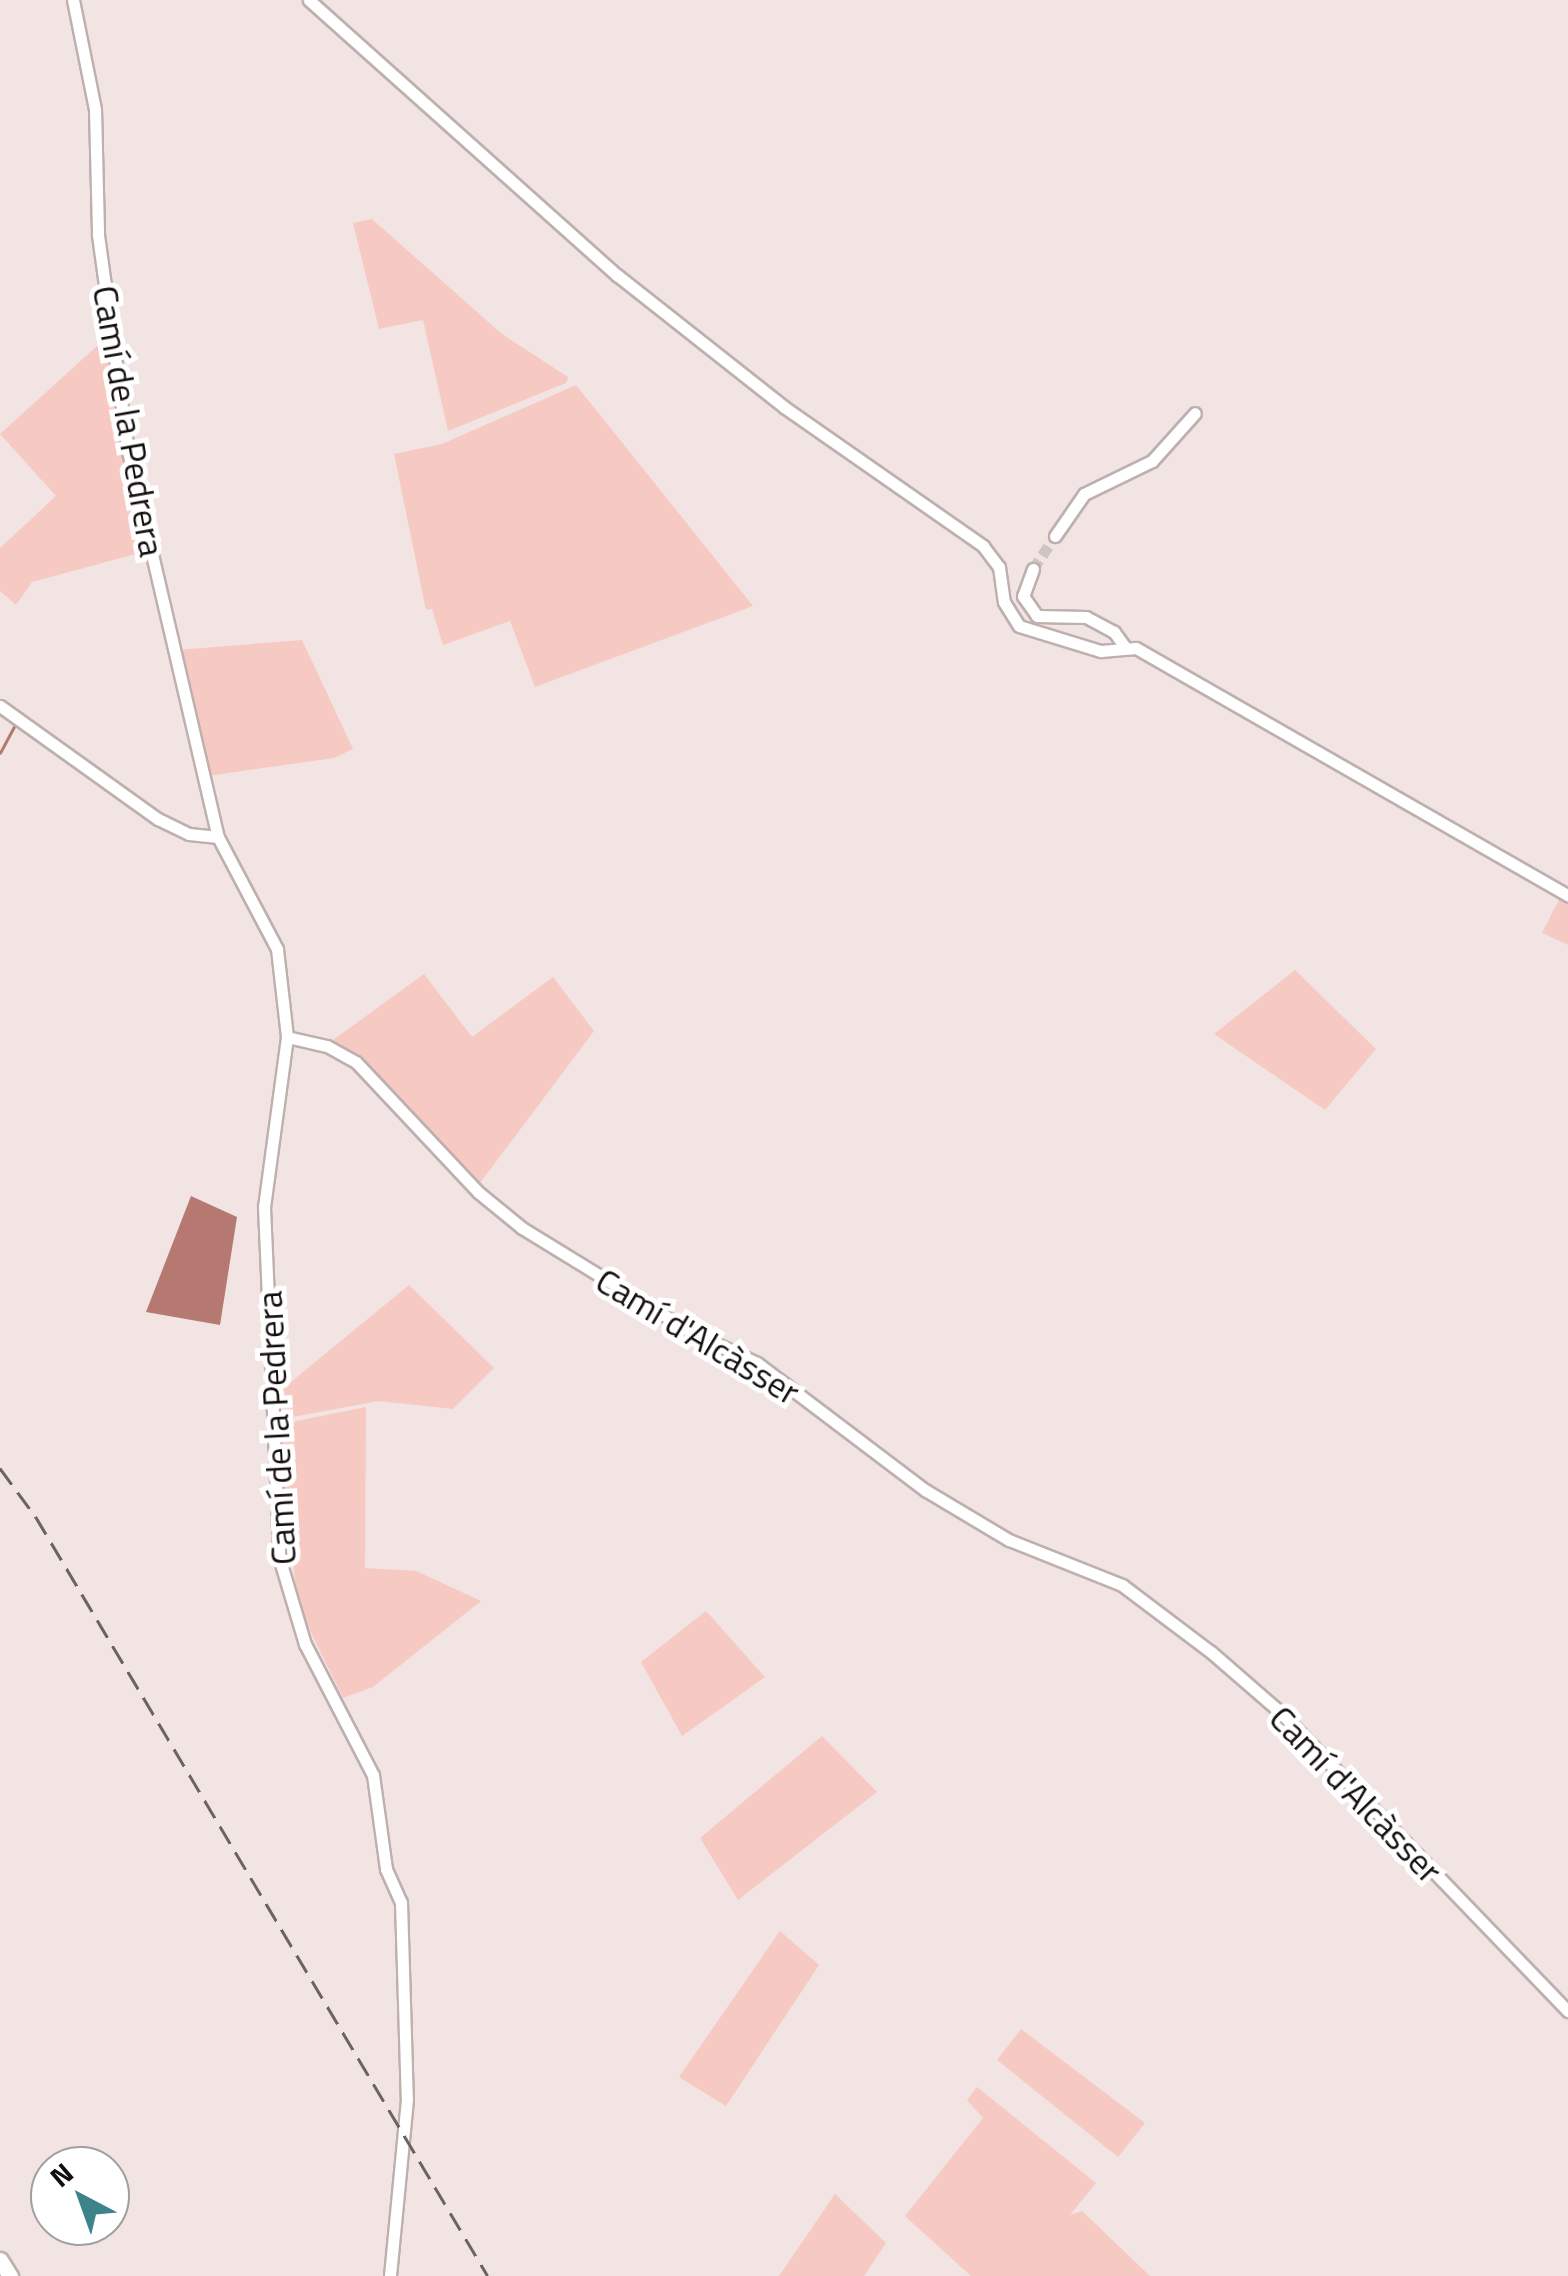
<!DOCTYPE html>
<meta charset="utf-8">
<style>
body{margin:0}
#map{position:relative;width:1568px;height:2276px;overflow:hidden;background:#f1e4e2;font-family:"Titillium Web",sans-serif}
div>[style]{position:absolute}
[style*='--x']{left:calc(var(--x)*1px);top:calc(var(--y)*1px);width:calc(var(--w)*1px);rotate:calc(var(--a)*1deg)}
.green>*{inset:0;background:#f7c9c3}
.water>*{inset:0;background:#b57971}
.stream>*{height:2.5px;margin:-1.25px;padding:0 1.25px;transform-origin:1.25px;border-radius:1.25px;background:#b57971}
.street-tunnel>*{height:11px;margin-top:-5.5px;transform-origin:0;background:repeating-linear-gradient(90deg,#d0c4c2 0 11px,transparent 0 16.5px)}
.roads{filter:drop-shadow(2px 0 #bdb0ae) drop-shadow(-2px 0 #bdb0ae) drop-shadow(0 2px #bdb0ae) drop-shadow(0 -2px #bdb0ae)}
.street>*{height:11px;margin:-5.5px;padding:0 5.5px;transform-origin:5.5px;border-radius:5.5px;background:#fff}
.secondary>*{height:15px;margin:-7.5px;padding:0 7.5px;transform-origin:7.5px;border-radius:7.5px;background:#fff}
.rail>*{height:2.5px;margin-top:-1.25px;transform-origin:0;background:repeating-linear-gradient(90deg,#6a6361 0 20px,transparent 0 30px)}
span{translate:-50% -50%;white-space:nowrap;text-align:center;line-height:1.15;-webkit-text-stroke:10px #fff;paint-order:stroke}
.street-label{font-size:35px;color:#120e0d}
.north{position:absolute;left:30px;top:2146px;width:100px;height:100px;box-sizing:border-box;background:#fff;border:2px solid #a09f9e;border-radius:50%;rotate:319deg;font-size:28px;font-weight:700;line-height:40px;text-align:center;color:#120e0d}
.north::after{content:'';display:block;margin:auto;width:35px;height:45px;background:#3c838a;clip-path:polygon(50% 0,100% 100%,50% 72%,0 100%)}
</style>
<div id="map">
<div class="green">
<div style="clip-path:polygon(372px 219px,502px 334px,568px 377px,566px 383px,448px 431px,423px 320px,379px 329px,353px 223px)"></div>
<div style="clip-path:polygon(107px 337px,143px 552px,32px 582px,16px 605px,0 591px,0 548px,56px 496px,0 434px)"></div>
<div style="clip-path:polygon(576px 385px,753px 606px,535px 687px,510px 621px,443px 645px,432px 609px,426px 610px,394px 454px,442px 444px)"></div>
<div style="clip-path:polygon(302px 640px,353px 749px,334px 758px,207px 776px,178px 650px)"></div>
<div style="clip-path:polygon(1561px 896px,1568px 900px,1568px 945px,1542px 933px)"></div>
<div style="clip-path:polygon(1295px 970px,1376px 1049px,1325px 1110px,1214px 1034px)"></div>
<div style="clip-path:polygon(424px 974px,472px 1037px,553px 977px,594px 1031px,480px 1183px,377px 1076px,333px 1040px)"></div>
<div style="clip-path:polygon(409px 1285px,494px 1368px,453px 1409px,379px 1401px,276px 1420px,275px 1395px)"></div>
<div style="clip-path:polygon(366px 1407px,365px 1568px,416px 1571px,481px 1601px,373px 1687px,343px 1698px,298px 1606px,277px 1425px)"></div>
<div style="clip-path:polygon(706px 1611px,765px 1677px,682px 1736px,641px 1662px)"></div>
<div style="clip-path:polygon(822px 1736px,877px 1792px,738px 1900px,700px 1838px)"></div>
<div style="clip-path:polygon(780px 1931px,819px 1965px,726px 2106px,679px 2077px)"></div>
<div style="clip-path:polygon(1021px 2029px,1145px 2123px,1118px 2157px,997px 2060px)"></div>
<div style="clip-path:polygon(977px 2087px,1096px 2183px,1070px 2215px,1082px 2211px,1150px 2276px,971px 2276px,905px 2216px,983px 2118px,967px 2100px)"></div>
<div style="clip-path:polygon(835px 2194px,886px 2243px,864px 2276px,779px 2276px)"></div>
</div>
<div class="water">
<div style="clip-path:polygon(191px 1196px,237px 1217px,220px 1325px,146px 1312px)"></div>
</div>
<div class="stream">
<div style="--x:0;--y:753;--w:32;--a:-62"></div>
</div>
<div class="street-tunnel">
<div style="--x:1033;--y:569;--w:40;--a:-56"></div>
</div>
<div class="roads">
<div class="street">
<div style="--x:73;--y:0;--w:111;--a:78.6"></div>
<div style="--x:95;--y:109;--w:126;--a:88.6"></div>
<div style="--x:98;--y:235;--w:218;--a:82.1"></div>
<div style="--x:128;--y:451;--w:396;--a:76.9"></div>
<div style="--x:309;--y:0;--w:413;--a:41.8"></div>
<div style="--x:617;--y:275;--w:213;--a:38.3"></div>
<div style="--x:784;--y:407;--w:243;--a:34.9"></div>
<div style="--x:983;--y:546;--w:26;--a:53"></div>
<div style="--x:999;--y:567;--w:35;--a:82"></div>
<div style="--x:1004;--y:602;--w:28;--a:58"></div>
<div style="--x:1019;--y:626;--w:86;--a:17"></div>
<div style="--x:1101;--y:651;--w:35;--a:-5"></div>
<div style="--x:1136;--y:648;--w:498;--a:29.8"></div>
<div style="--x:1055;--y:536;--w:51;--a:-55.4"></div>
<div style="--x:1084;--y:494;--w:76;--a:-25.9"></div>
<div style="--x:1152;--y:461;--w:64;--a:-48.1"></div>
<div style="--x:1033;--y:569;--w:29;--a:110"></div>
<div style="--x:1023;--y:596;--w:24;--a:55"></div>
<div style="--x:1037;--y:616;--w:49;--a:1.2"></div>
<div style="--x:1086;--y:617;--w:32;--a:28"></div>
<div style="--x:1114;--y:632;--w:19;--a:54"></div>
<div style="--x:0;--y:706;--w:194;--a:35.6"></div>
<div style="--x:158;--y:819;--w:34;--a:26"></div>
<div style="--x:189;--y:834;--w:29;--a:6"></div>
<div style="--x:218;--y:837;--w:127;--a:62.2"></div>
<div style="--x:277;--y:949;--w:89;--a:83.5"></div>
<div style="--x:287;--y:1037;--w:172;--a:97.7"></div>
<div style="--x:264;--y:1207;--w:350;--a:87.5"></div>
<div style="--x:279;--y:1557;--w:91;--a:73.4"></div>
<div style="--x:305;--y:1644;--w:148;--a:62.6"></div>
<div style="--x:373;--y:1775;--w:95;--a:82.1"></div>
<div style="--x:386;--y:1869;--w:36;--a:66"></div>
<div style="--x:401;--y:1902;--w:197;--a:88.3"></div>
<div style="--x:407;--y:2099;--w:178;--a:95.5"></div>
<div style="--x:287;--y:1037;--w:41;--a:12.7"></div>
<div style="--x:327;--y:1046;--w:33;--a:29"></div>
<div style="--x:356;--y:1062;--w:178;--a:46.8"></div>
<div style="--x:478;--y:1192;--w:57;--a:39.3"></div>
<div style="--x:522;--y:1228;--w:199;--a:31.5"></div>
<div style="--x:692;--y:1332;--w:72;--a:25.5"></div>
<div style="--x:757;--y:1363;--w:211;--a:37.1"></div>
<div style="--x:925;--y:1490;--w:98;--a:30.8"></div>
<div style="--x:1009;--y:1540;--w:122;--a:21.7"></div>
<div style="--x:1122;--y:1585;--w:111;--a:37"></div>
<div style="--x:1211;--y:1652;--w:91;--a:41"></div>
<div style="--x:1280;--y:1712;--w:415;--a:46.1"></div>
</div>
<div class="secondary">
<div style="--x:0;--y:2260;--w:19;--a:58"></div>
</div>
</div>
<div class="rail">
<div style="--x:0;--y:1468;--w:61;--a:53.7"></div>
<div style="--x:36;--y:1517;--w:883;--a:59.23"></div>
</div>
<div class="street-label">
<span style="left:129px;top:421px;rotate:80deg">Camí de la Pedrera</span>
<span style="left:698px;top:1336px;rotate:31deg">Camí d'Alcàsser</span>
<span style="left:276px;top:1428px;rotate:-93deg">Camí de la Pedrera</span>
<span style="left:1356px;top:1794px;rotate:46deg">Camí d'Alcàsser</span>
</div>
<div class="north">N</div>
</div>
